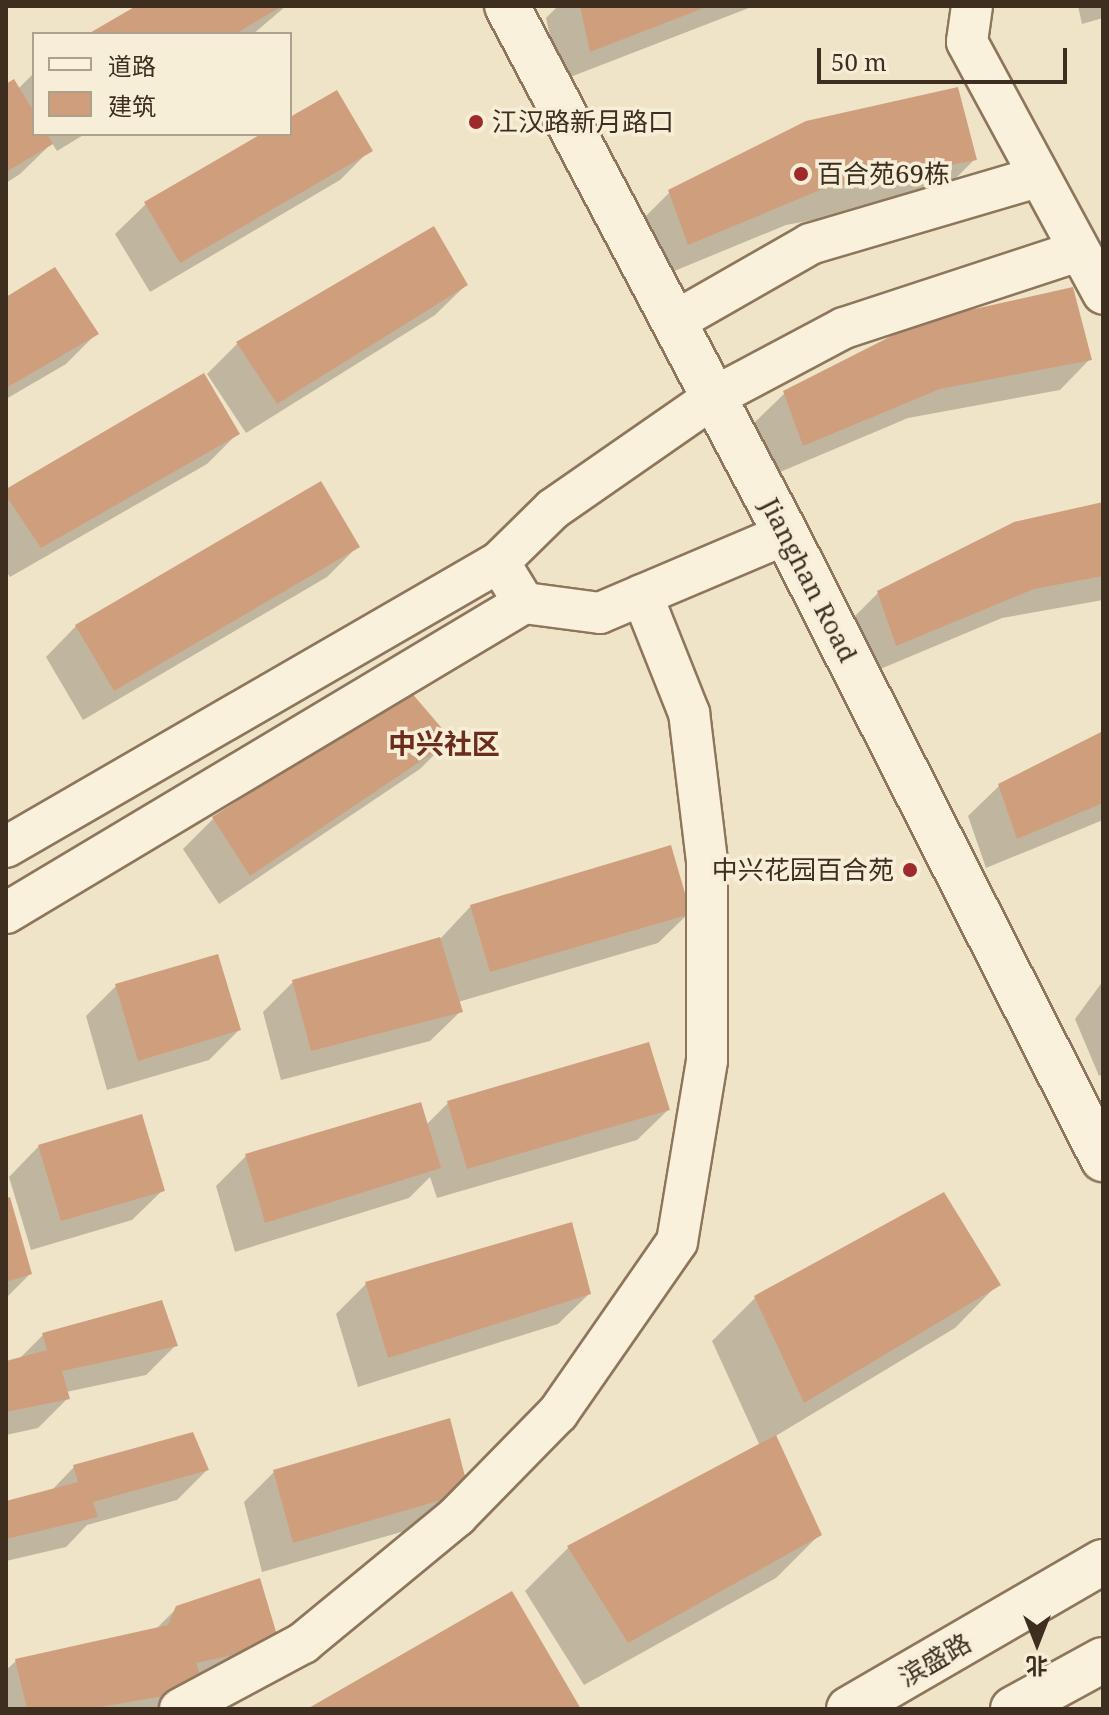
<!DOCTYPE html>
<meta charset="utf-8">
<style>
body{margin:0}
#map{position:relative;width:1109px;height:1715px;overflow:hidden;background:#f0e4c8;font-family:"Noto Serif","Noto Sans SC",serif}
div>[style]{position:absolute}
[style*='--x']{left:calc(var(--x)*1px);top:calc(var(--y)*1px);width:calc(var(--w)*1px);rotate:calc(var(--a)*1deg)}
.shadow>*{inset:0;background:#0003}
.building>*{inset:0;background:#cf9f7d}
.roads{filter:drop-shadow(2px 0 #8d765c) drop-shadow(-2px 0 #8d765c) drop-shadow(0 2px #8d765c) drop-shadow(0 -2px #8d765c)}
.street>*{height:40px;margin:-20px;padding:0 20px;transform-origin:20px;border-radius:20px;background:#faf1dc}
.secondary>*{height:44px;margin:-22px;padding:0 22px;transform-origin:22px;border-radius:22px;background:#faf1dc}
.dots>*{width:22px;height:22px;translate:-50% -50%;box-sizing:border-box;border:4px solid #f7eed8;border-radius:50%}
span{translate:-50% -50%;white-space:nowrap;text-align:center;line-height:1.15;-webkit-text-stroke:7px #f7eed8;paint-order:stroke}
.poi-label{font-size:26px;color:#3d2e20}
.left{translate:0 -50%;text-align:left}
.right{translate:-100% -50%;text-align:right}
.street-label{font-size:26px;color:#3d2e20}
.neighbourhood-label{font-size:28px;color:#6b2e1e;font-weight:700}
.frame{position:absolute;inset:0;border:8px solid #3d2e20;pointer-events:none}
.legend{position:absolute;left:32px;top:32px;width:260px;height:104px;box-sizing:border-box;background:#f7eed8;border:2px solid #ada18e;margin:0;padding:10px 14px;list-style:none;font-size:24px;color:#3d2e20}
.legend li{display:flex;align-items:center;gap:16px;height:40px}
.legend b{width:40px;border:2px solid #ada18e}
.north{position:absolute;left:997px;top:1603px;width:80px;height:80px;-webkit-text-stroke:6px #f7eed8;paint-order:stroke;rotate:180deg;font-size:22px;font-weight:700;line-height:32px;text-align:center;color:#3d2e20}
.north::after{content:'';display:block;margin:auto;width:28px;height:36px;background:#3d2e20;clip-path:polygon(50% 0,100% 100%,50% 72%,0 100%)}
.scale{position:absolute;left:817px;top:48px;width:250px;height:36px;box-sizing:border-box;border:4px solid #3d2e20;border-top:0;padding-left:10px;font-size:24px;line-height:28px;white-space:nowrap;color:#3d2e20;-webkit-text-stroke:6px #f7eed8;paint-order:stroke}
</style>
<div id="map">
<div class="shadow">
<div style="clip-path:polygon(140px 6px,286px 6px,253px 34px,92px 34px)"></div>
<div style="clip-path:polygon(558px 6px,754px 6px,560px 81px,546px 18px)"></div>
<div style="clip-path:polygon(1078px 6px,1103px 6px,1103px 18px,1082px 24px)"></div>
<div style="clip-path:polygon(34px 73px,34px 134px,85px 134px,57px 151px,52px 143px,20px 174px,6px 183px,6px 86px,18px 89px)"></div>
<div style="clip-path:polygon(290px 119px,370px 150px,340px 180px,150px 292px,115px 234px,146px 204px,265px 134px,290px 134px)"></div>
<div style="clip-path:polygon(975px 159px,937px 197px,786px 225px,650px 281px,632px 230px,670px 192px)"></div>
<div style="clip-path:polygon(466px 285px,435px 315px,246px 433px,207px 374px,237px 344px)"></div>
<div style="clip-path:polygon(6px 300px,96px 334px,66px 364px,6px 399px)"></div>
<div style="clip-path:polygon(1090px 359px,1060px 390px,908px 418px,773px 475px,754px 423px,785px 393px)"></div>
<div style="clip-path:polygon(237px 434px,207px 464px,10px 577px,6px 571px,6px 491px)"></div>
<div style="clip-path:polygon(1103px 504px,1103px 600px,1002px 618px,866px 675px,848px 623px,878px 593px)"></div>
<div style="clip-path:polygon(357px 547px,327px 577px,83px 720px,46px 657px,76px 626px)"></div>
<div style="clip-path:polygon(410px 694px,450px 739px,420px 769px,219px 904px,183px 849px,213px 819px)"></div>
<div style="clip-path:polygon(1103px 733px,1103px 820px,986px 868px,968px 816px,999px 786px)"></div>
<div style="clip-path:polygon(471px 906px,689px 913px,658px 943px,458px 1002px,461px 1011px,430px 1041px,281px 1080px,263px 1012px,293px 982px,441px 938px)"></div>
<div style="clip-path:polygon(1103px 981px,1103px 1074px,1099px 1076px,1075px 1019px)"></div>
<div style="clip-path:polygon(116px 986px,239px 1030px,209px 1060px,107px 1090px,86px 1016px)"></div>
<div style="clip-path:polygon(648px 1045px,668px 1110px,637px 1140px,437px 1198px,430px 1177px,409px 1198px,235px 1252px,216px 1186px,246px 1156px,426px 1125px,448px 1103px)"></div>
<div style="clip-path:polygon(39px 1146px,163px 1190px,132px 1220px,31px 1250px,9px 1177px)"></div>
<div style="clip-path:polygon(6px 1200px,30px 1274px,6px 1298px)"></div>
<div style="clip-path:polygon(366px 1284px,589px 1294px,558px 1324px,358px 1387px,336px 1314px)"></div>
<div style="clip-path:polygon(998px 1284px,955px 1328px,774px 1437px,819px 1535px,776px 1578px,584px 1685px,525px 1591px,568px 1548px,760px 1446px,712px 1341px,756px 1297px)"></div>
<div style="clip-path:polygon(43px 1335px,176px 1345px,146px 1375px,66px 1392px,68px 1398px,38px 1428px,6px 1435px,6px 1363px,19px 1359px)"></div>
<div style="clip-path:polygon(74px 1467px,207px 1470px,177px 1500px,87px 1525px,66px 1547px,6px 1561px,6px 1503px,50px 1492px)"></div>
<div style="clip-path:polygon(274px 1472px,466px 1491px,436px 1522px,262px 1572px,244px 1502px)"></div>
<div style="clip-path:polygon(177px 1608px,278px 1645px,182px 1709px,6px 1709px,6px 1670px,16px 1661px,155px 1630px)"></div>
</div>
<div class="building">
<div style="clip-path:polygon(136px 6px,282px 6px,235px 34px,88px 34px)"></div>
<div style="clip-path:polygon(580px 6px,709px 6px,590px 52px)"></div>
<div style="clip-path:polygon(14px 79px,34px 112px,34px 134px,47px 134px,53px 144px,6px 172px,6px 84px)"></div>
<div style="clip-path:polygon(958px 87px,977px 160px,825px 188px,688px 245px,668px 190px,806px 121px)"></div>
<div style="clip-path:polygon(337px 90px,373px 151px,180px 263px,144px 202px,261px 134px,290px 134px,290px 117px)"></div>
<div style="clip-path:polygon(434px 226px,468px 285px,277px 404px,236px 342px)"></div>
<div style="clip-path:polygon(55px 267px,99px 334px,6px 388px,6px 297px)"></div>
<div style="clip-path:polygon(1073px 287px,1092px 360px,940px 389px,803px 446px,783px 391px,921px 321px)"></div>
<div style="clip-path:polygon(204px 373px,240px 434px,41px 548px,6px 496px,6px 489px)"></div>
<div style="clip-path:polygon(321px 481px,360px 547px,114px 691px,75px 625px)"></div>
<div style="clip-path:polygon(1103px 502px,1103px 576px,1034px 589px,896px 646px,877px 591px,1014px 522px)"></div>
<div style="clip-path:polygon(410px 691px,452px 740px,250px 876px,212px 817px)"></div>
<div style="clip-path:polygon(1103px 731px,1103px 803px,1017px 839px,998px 784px)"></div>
<div style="clip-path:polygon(671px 845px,691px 914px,490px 972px,470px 905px)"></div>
<div style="clip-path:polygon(440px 937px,463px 1012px,311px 1051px,292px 980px)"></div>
<div style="clip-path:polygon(218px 954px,241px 1030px,138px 1061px,115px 984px)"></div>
<div style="clip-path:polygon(649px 1042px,670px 1110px,467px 1169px,447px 1101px)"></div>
<div style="clip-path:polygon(421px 1102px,441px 1168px,265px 1223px,245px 1154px)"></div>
<div style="clip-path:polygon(142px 1114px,165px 1191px,61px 1221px,38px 1145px)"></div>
<div style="clip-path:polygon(944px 1192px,1001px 1285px,804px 1403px,754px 1296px)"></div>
<div style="clip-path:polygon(10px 1197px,32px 1274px,6px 1282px,6px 1198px)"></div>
<div style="clip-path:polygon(572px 1222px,591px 1294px,388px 1358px,365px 1282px)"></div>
<div style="clip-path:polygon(162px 1300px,178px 1346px,62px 1371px,70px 1399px,6px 1412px,6px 1361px,47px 1350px,42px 1333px)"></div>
<div style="clip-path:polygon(450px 1418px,469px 1492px,293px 1543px,273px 1470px)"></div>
<div style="clip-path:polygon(193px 1432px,209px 1470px,93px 1502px,98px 1517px,6px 1539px,6px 1501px,78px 1482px,73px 1465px)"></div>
<div style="clip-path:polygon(776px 1435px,822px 1535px,628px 1643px,567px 1546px)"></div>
<div style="clip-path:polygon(260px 1578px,280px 1645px,196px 1663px,205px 1689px,88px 1709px,27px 1709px,15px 1659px,168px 1625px,176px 1606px)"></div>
<div style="clip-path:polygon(512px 1591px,581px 1709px,307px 1709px)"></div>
</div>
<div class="roads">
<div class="street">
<div style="--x:972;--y:6;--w:36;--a:98"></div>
<div style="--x:967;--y:42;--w:286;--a:61.6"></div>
<div style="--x:674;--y:322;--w:157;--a:-29.8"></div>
<div style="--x:810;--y:244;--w:238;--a:-16.4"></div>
<div style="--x:786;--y:534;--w:202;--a:157"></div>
<div style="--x:600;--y:613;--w:77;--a:-172.5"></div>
<div style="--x:524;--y:603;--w:48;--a:-121.4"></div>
<div style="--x:499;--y:562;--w:76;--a:-44.5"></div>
<div style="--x:553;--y:509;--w:196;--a:-34.8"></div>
<div style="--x:714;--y:397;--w:147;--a:-28"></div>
<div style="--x:844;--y:328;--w:246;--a:-18.2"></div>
<div style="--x:6;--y:847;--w:569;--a:-30.03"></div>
<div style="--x:6;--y:913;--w:604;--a:-30.9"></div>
<div style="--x:180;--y:1709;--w:140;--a:-28.2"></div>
<div style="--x:303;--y:1643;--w:200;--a:-39.5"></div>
<div style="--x:457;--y:1516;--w:144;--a:-45.6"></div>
<div style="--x:558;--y:1413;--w:208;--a:-55.2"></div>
<div style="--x:677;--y:1242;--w:184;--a:-80.6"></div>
<div style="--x:707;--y:1060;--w:199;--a:-90"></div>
<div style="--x:707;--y:861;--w:149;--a:-96.9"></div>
<div style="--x:689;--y:713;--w:127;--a:-111.7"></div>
</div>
<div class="secondary">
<div style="--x:507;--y:6;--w:597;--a:62.15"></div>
<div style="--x:786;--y:534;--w:701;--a:63.11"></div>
<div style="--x:849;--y:1709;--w:293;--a:-30.1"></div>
<div style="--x:1013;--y:1709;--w:102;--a:-28.6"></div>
</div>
</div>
<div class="dots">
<div style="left:476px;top:122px;background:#9e2a2b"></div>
<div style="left:801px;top:174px;background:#9e2a2b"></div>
<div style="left:910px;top:870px;background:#9e2a2b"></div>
</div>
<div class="poi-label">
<span class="left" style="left:492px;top:122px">江汉路新月路口</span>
<span class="left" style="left:817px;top:174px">百合苑69栋</span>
<span class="right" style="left:894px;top:870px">中兴花园百合苑</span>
</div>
<div class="street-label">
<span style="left:809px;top:580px;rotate:63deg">Jianghan Road</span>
<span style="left:935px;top:1660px;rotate:-30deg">滨盛路</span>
</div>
<div class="neighbourhood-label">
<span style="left:444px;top:743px">中兴社区</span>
</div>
<div class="frame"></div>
<ul class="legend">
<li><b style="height:10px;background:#faf1dc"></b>道路</li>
<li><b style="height:22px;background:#cf9f7d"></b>建筑</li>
</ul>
<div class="north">北</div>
<div class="scale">50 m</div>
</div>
